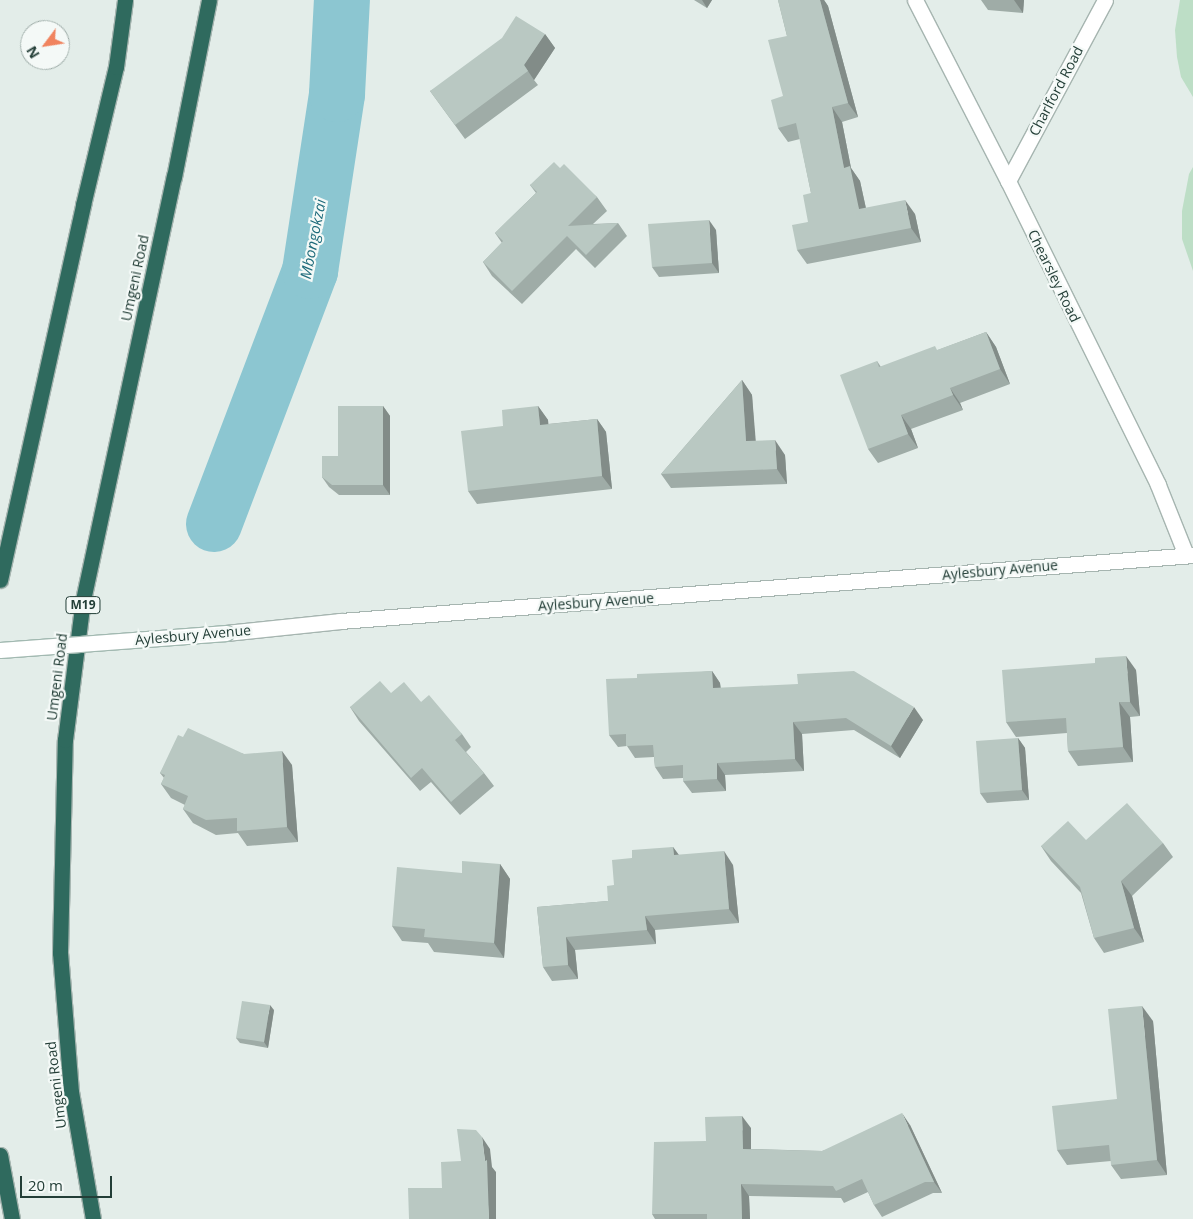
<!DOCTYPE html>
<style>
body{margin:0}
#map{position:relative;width:1193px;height:1219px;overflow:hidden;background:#e3ede9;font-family:"Open Sans",sans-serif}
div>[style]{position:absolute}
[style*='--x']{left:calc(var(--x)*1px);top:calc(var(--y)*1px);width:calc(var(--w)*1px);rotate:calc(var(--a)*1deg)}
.green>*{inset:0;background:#bddec6}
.river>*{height:56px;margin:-28px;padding:0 28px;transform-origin:28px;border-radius:28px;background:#8cc6d1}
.roads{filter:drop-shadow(1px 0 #a6b5b0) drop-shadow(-1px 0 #a6b5b0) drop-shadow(0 1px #a6b5b0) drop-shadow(0 -1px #a6b5b0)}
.street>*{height:15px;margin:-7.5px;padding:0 7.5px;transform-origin:7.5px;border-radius:7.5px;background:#fff}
.secondary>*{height:15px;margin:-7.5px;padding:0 7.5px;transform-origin:7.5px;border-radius:7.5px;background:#fff}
.highway>*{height:15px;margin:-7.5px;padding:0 7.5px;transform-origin:7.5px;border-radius:7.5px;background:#2f6a5e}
.bridges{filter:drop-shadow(1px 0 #a2b9b1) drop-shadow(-1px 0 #a2b9b1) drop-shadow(0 1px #a2b9b1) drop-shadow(0 -1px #a2b9b1)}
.secondary-bridge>*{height:15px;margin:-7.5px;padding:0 7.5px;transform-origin:7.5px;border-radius:7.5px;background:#fff}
.wall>*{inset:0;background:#9faca7}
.shaded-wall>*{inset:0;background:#828c88}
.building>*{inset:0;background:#b9c8c2}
span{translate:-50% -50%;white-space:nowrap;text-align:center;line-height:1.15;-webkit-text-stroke:4.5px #f4f9f7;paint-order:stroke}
.shield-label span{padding:1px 4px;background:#f4f9f7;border:1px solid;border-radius:4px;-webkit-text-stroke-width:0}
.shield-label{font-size:12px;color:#233e37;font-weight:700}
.street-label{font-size:14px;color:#233e37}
.water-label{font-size:15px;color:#1d6a7a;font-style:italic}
.north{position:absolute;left:20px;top:20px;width:50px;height:50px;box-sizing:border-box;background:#f4f9f7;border:1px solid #a0aeaa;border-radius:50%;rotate:239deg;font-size:14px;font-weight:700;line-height:20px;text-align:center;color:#233e37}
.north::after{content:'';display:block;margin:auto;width:18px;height:22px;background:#f0835e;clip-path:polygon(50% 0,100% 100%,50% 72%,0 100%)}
.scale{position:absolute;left:20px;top:1176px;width:92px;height:22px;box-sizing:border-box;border:2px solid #233e37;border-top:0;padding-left:6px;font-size:15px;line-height:18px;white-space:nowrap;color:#233e37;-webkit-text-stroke:4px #f4f9f7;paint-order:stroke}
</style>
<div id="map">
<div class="green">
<div style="clip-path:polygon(1180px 0,1193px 0,1193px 97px,1181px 77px,1177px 57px,1175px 30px)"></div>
<div style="clip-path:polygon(1193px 167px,1193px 271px,1182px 239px,1182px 211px,1189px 174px)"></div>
</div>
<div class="river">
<div style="--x:214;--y:524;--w:271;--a:-69.2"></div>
<div style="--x:310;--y:271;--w:179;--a:-81.3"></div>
<div style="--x:337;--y:94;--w:94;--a:-87"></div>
</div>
<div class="roads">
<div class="street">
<div style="--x:915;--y:0;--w:203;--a:62.8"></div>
<div style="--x:1008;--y:181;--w:339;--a:63.7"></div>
<div style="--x:1158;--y:485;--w:75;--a:68.2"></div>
<div style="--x:1008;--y:181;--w:205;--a:-61.8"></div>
</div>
<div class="secondary">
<div style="--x:226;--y:633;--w:115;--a:-6"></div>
<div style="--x:340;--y:621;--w:856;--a:-4.42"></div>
</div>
<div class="highway">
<div style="--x:0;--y:580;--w:384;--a:-77.5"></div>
<div style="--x:83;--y:205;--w:142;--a:-76.6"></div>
<div style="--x:116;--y:67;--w:68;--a:-82.3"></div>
<div style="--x:0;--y:1155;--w:65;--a:79.4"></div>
<div style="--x:93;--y:1219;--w:129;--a:-99.8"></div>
<div style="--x:71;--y:1092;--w:139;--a:-94.5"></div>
<div style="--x:60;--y:953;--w:213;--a:-88.7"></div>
<div style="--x:65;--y:740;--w:141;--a:-82.7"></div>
<div style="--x:83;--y:600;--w:433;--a:-77.9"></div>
<div style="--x:174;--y:177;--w:180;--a:-78.8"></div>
</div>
</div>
<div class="bridges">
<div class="secondary-bridge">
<div style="--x:0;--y:650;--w:227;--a:-4.3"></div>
</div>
</div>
<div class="wall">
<div style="clip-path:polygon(694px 0,712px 0,707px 8px)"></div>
<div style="clip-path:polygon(778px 0,824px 0,828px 6px,858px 117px,842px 122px,851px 168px,860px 181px,866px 208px,915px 214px,921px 242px,807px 264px,797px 250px,808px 222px,811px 193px,800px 139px,788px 142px,778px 128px,783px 96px,787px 36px)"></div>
<div style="clip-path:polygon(981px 0,1024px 0,1023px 13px,988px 10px)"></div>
<div style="clip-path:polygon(545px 34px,555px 48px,534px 80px,538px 85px,465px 139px,430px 91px)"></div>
<div style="clip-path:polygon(560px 168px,597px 197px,607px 211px,593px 224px,618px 223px,627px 236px,595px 268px,576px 249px,522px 304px,492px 276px,483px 262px,502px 243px,495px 233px,536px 193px,530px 185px)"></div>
<div style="clip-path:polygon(716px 230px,719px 273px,659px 277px,652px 267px)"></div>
<div style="clip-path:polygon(986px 332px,996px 347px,1010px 384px,960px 403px,963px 410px,911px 429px,918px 448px,878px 463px,868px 449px,877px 361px,881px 367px,938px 350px)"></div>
<div style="clip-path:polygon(742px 380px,752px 395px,755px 441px,785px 455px,787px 484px,671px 488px,661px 474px)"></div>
<div style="clip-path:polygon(383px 406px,390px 416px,390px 495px,339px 495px,329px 487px,322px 477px,338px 456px)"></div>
<div style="clip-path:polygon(538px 406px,548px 420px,548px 424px,597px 419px,606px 432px,612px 489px,477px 504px,468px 491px,503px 426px)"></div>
<div style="clip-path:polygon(1136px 670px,1140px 716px,1130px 717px,1133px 762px,1078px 766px,1068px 751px,1067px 733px,1016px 737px,1006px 722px)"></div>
<div style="clip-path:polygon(712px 671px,720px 683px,721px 688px,923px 720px,900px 758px,854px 730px,802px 734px,804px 771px,725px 775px,726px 791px,692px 793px,683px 781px,683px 778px,663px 779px,655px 767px,654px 757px,635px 758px,627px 746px,618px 747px,609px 735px,637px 678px)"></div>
<div style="clip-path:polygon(391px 693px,421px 702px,462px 734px,471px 747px,466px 752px,484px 773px,494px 786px,460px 815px,431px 782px,420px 791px,359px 721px,350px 707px)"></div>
<div style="clip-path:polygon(183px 737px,244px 754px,292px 765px,298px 842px,247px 846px,238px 833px,216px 835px,193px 823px,183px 809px,185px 805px,171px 798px,161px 784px,164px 778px,160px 773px)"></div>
<div style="clip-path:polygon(1018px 738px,1025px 748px,1029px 800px,987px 803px,980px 793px)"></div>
<div style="clip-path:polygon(1086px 840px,1163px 843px,1173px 857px,1132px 896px,1144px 942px,1104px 953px,1094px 938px,1081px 893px,1051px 861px,1041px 846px)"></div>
<div style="clip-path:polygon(673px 847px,679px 855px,733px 865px,739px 923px,655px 930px,656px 944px,575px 950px,578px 979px,552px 981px,543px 967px,537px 907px,608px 901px,614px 885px,632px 858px)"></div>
<div style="clip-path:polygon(500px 864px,510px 879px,504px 958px,434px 952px,428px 943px,402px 941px,392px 926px,462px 873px)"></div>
<div style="clip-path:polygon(274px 1010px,268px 1048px,240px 1043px,236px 1038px)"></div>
<div style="clip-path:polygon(1153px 1021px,1167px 1175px,1121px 1179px,1111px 1165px,1111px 1161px,1067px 1165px,1057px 1150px,1117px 1099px)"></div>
<div style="clip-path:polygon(910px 1125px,942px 1193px,933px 1193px,882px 1217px,874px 1205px,868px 1192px,844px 1203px,841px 1198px,749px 1196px,750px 1219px,655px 1219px,652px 1214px,706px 1141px,751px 1128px,751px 1149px,822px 1151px)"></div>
</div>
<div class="shaded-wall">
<div style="clip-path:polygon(702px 0,712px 0,707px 8px)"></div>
<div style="clip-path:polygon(820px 0,824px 0,828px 6px,858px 117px,848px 103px)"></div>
<div style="clip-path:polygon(1014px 0,1024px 0,1023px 13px)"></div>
<div style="clip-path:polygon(545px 34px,555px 48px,534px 80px,524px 65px)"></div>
<div style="clip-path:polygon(832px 107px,842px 122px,851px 168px,860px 181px,869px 223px,859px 209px,844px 168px)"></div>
<div style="clip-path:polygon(905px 200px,915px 214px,921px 242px,911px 228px)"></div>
<div style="clip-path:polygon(709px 220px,716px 230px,719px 273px,712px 263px)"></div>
<div style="clip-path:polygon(986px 332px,996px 347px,1010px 384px,1000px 369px)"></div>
<div style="clip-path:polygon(742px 380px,752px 395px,757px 456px,746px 441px)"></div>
<div style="clip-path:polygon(950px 388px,960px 403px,963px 410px,953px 395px)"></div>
<div style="clip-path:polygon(383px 406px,390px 416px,390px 495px,383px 485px)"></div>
<div style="clip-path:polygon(538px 406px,548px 420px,550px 438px,540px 425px)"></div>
<div style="clip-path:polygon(901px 415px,911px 429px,918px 448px,908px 434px)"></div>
<div style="clip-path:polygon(597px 419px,606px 432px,612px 489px,602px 476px)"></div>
<div style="clip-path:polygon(775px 440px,785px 455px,787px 484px,777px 469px)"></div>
<div style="clip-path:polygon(1126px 656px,1136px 670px,1140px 716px,1130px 702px)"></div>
<div style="clip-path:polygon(712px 671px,720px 683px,721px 701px,713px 688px)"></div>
<div style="clip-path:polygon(1119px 702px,1130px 717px,1133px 762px,1123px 747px)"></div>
<div style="clip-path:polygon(914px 707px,923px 720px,900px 758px,891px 746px)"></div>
<div style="clip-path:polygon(793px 722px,802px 734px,804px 771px,795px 759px)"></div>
<div style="clip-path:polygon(1018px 738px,1025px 748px,1029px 800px,1022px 790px)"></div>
<div style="clip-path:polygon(282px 751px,292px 765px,298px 842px,287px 827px)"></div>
<div style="clip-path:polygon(717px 763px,725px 775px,726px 791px,717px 779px)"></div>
<div style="clip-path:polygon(673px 847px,683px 861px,674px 855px)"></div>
<div style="clip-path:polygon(724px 851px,733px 865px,739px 923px,729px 909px)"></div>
<div style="clip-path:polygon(500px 864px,510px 879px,504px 958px,494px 943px)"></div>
<div style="clip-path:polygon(1121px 881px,1132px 896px,1144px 942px,1134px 928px)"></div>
<div style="clip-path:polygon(645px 916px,655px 930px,656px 944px,647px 930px)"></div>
<div style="clip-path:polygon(566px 937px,575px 950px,578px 979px,568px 965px)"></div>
<div style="clip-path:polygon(270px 1005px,274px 1010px,268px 1048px,264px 1042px)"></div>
<div style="clip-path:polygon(1142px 1006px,1153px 1021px,1167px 1175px,1157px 1160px)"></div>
<div style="clip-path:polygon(902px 1113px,910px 1125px,942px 1193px,934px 1182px)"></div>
<div style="clip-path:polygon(742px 1116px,751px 1128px,751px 1161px,743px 1149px)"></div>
<div style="clip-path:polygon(482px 1137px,490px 1149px,492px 1167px,496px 1172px,496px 1219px,489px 1219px,485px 1161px)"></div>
<div style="clip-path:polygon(741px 1184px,749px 1196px,750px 1219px,742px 1219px)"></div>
</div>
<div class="building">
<div style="clip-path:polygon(778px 0,820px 0,848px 103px,832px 107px,844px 168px,850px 166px,859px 209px,905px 200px,911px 228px,797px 250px,792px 225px,808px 222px,803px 195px,811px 193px,796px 123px,778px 128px,771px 100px,783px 96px,768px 40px,787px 36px)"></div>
<div style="clip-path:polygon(516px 16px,545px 34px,524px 65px,528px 71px,455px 125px,430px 91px,502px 38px)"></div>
<div style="clip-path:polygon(554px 162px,560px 168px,564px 164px,597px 197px,568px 226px,618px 223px,586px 255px,567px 236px,512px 291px,483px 262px,503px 241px,495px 233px,537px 192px,530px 185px)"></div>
<div style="clip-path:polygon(709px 220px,712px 263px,652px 267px,648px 224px)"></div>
<div style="clip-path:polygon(986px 332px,1000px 369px,950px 388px,953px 395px,901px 415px,908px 434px,868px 449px,840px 375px,877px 361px,879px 367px,935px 346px,937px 350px)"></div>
<div style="clip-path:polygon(742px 380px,746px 441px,775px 440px,777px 469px,661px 474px)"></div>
<div style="clip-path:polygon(338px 406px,383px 406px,383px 485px,332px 485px,322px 477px,322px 456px,338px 456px)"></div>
<div style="clip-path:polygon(538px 406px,540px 425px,597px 419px,602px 476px,468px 491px,461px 431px,503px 426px,502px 410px)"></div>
<div style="clip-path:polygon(1126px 656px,1130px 702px,1119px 702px,1123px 747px,1068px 751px,1066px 718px,1006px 722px,1002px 670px,1095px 663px,1095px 658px)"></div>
<div style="clip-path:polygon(712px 671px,713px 688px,798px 684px,797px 674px,854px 671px,914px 707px,891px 746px,846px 718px,793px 722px,795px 759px,717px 763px,717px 779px,683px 781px,683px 765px,655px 767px,653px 745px,626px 746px,626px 734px,609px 735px,606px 679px,637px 678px,637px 674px)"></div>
<div style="clip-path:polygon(380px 681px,391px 693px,404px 682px,421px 702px,429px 695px,462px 734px,455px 740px,484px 773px,451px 802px,422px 768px,411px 778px,350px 707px)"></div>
<div style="clip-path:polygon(188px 728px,244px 754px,282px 751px,287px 827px,237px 831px,237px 818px,206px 820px,183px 809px,188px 796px,161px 784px,165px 775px,160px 773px,178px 735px,183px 737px)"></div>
<div style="clip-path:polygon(1018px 738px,1022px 790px,980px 793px,976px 741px)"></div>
<div style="clip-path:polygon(1127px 803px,1163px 843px,1121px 881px,1134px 928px,1094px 938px,1080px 887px,1041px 846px,1068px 821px,1086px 840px)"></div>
<div style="clip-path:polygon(673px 847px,674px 855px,724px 851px,729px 909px,645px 916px,647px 930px,566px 937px,568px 965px,543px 967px,537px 907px,608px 901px,607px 886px,614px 885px,612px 860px,632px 858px,632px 850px)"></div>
<div style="clip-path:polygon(462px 861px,500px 864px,494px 943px,424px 937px,425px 929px,392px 926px,397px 867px,462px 873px)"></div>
<div style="clip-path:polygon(242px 1001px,270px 1005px,264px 1042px,236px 1038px)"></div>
<div style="clip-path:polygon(1142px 1006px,1157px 1160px,1111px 1165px,1109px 1145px,1057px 1150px,1052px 1106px,1117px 1099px,1108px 1009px)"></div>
<div style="clip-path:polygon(902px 1113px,934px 1182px,925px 1182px,874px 1205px,862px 1179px,836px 1191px,833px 1186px,741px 1184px,742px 1219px,707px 1219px,707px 1214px,652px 1214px,654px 1142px,706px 1141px,705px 1117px,742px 1116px,743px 1149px,822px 1151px)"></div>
<div style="clip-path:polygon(457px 1129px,476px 1130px,482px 1137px,485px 1161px,487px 1160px,489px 1219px,409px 1219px,408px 1188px,442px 1188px,441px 1162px,461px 1161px)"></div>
</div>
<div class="shield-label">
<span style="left:83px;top:605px">M19</span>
</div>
<div class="street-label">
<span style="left:1056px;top:91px;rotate:-62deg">Charlford Road</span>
<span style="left:1054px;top:276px;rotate:64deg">Chearsley Road</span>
<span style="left:135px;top:278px;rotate:-78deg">Umgeni Road</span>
<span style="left:1000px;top:570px;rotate:-5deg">Aylesbury Avenue</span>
<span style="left:596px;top:602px;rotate:-4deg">Aylesbury Avenue</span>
<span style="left:193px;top:635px;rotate:-5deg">Aylesbury Avenue</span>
<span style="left:57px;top:677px;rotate:-83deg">Umgeni Road</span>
<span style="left:56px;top:1085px;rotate:-97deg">Umgeni Road</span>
</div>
<div class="water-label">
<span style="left:313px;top:239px;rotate:-79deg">Mbongokzai</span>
</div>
<div class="north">N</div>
<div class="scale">20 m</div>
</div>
